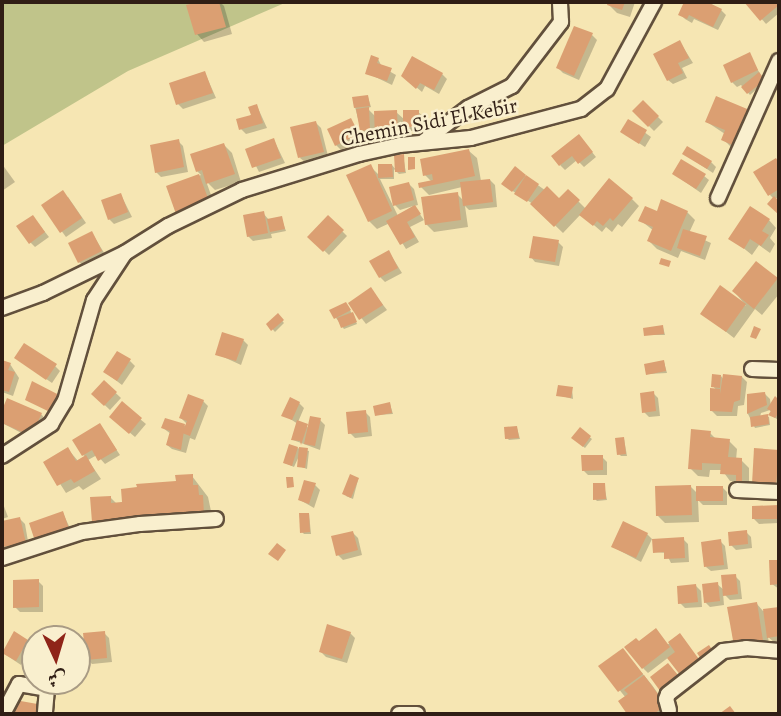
<!DOCTYPE html>
<meta charset="utf-8">
<style>
body{margin:0}
#map{position:relative;width:781px;height:716px;overflow:hidden;background:#f6e6b3;font-family:Alegreya,Amiri,serif}
div>[style]{position:absolute}
[style*='--x']{left:calc(var(--x)*1px);top:calc(var(--y)*1px);width:calc(var(--w)*1px);rotate:calc(var(--a)*1deg)}
.green>*{inset:0;background:#c0c48a}
.shadow>*{inset:0;background:#0003}
.building>*{inset:0;background:#db9f72}
.roads{filter:drop-shadow(2px 0 #62503c) drop-shadow(-2px 0 #62503c) drop-shadow(0 2px #62503c) drop-shadow(0 -2px #62503c)}
.minor>*{height:14px;margin:-7px;padding:0 7px;transform-origin:7px;border-radius:7px;background:#f9efce}
span{translate:-50% -50%;white-space:nowrap;text-align:center;line-height:1.15;-webkit-text-stroke:5px #f9efce;paint-order:stroke}
.street-label{font-size:21px;color:#301e15}
.frame{position:absolute;inset:0;border:4px solid #301e15;pointer-events:none}
.north{position:absolute;left:21px;top:625px;width:70px;height:70px;box-sizing:border-box;background:#f9efce;border:2px solid #a99b84;border-radius:50%;rotate:176deg;font-size:19px;font-weight:700;line-height:28px;text-align:center;color:#301e15}
.north::after{content:'';display:block;margin:auto;width:24px;height:32px;background:#8f2418;clip-path:polygon(50% 0,100% 100%,50% 72%,0 100%)}
</style>
<div id="map">
<div class="green">
<div style="clip-path:polygon(2px 2px,287px 2px,128px 71px,2px 146px)"></div>
</div>
<div class="shadow">
<div style="clip-path:polygon(205px 2px,220px 2px,224px 6px,232px 34px,204px 42px,197px 34px,189px 7px)"></div>
<div style="clip-path:polygon(610px 2px,635px 2px,630px 17px,617px 13px,609px 5px)"></div>
<div style="clip-path:polygon(686px 2px,708px 2px,721px 10px,726px 15px,718px 30px,694px 19px,692px 23px,685px 19px,680px 14px)"></div>
<div style="clip-path:polygon(747px 2px,779px 2px,779px 13px,766px 24px)"></div>
<div style="clip-path:polygon(592px 35px,597px 40px,579px 80px,563px 73px,558px 68px)"></div>
<div style="clip-path:polygon(680px 42px,693px 63px,682px 68px,687px 78px,673px 84px,668px 80px)"></div>
<div style="clip-path:polygon(749px 55px,765px 82px,750px 95px,741px 85px,737px 87px,732px 82px)"></div>
<div style="clip-path:polygon(378px 59px,382px 67px,396px 75px,392px 85px,367px 73px)"></div>
<div style="clip-path:polygon(205px 73px,216px 98px,183px 109px,178px 104px)"></div>
<div style="clip-path:polygon(442px 74px,447px 79px,439px 94px,425px 86px,422px 92px,408px 80px)"></div>
<div style="clip-path:polygon(368px 97px,371px 107px,367px 108px,376px 117px,396px 112px,405px 120px,418px 112px,423px 116px,423px 131px,410px 131px,401px 123px,402px 143px,382px 144px,376px 134px,366px 135px,361px 130px,355px 107px)"></div>
<div style="clip-path:polygon(643px 102px,663px 122px,654px 131px,634px 111px)"></div>
<div style="clip-path:polygon(257px 106px,267px 128px,246px 134px,241px 129px)"></div>
<div style="clip-path:polygon(351px 120px,363px 139px,341px 150px,336px 145px)"></div>
<div style="clip-path:polygon(759px 120px,747px 154px,731px 147px,723px 139px,725px 134px,707px 122px)"></div>
<div style="clip-path:polygon(629px 121px,651px 137px,645px 147px,622px 132px)"></div>
<div style="clip-path:polygon(316px 123px,321px 128px,328px 156px,305px 162px,300px 158px)"></div>
<div style="clip-path:polygon(274px 140px,285px 163px,259px 172px,248px 150px)"></div>
<div style="clip-path:polygon(178px 141px,183px 146px,188px 172px,161px 177px,156px 172px)"></div>
<div style="clip-path:polygon(583px 141px,596px 157px,584px 167px,577px 160px,565px 170px,560px 165px)"></div>
<div style="clip-path:polygon(224px 145px,232px 153px,241px 182px,215px 190px,206px 181px,216px 209px,185px 220px,178px 213px,168px 187px,201px 175px,197px 171px)"></div>
<div style="clip-path:polygon(469px 151px,477px 158px,481px 181px,490px 180px,495px 185px,497px 207px,469px 210px,465px 206px,468px 227px,434px 232px,426px 224px,457px 194px,464px 201px,462px 187px,429px 195px,421px 187px,432px 182px,425px 175px)"></div>
<div style="clip-path:polygon(684px 154px,711px 162px,716px 167px,713px 173px)"></div>
<div style="clip-path:polygon(403px 156px,406px 173px,399px 174px,394px 169px,394px 179px,380px 179px,398px 216px,413px 206px,400px 210px,395px 205px,409px 184px,414px 189px,418px 205px,414px 206px,424px 220px,410px 227px,419px 242px,406px 249px,390px 223px,377px 229px,369px 221px,370px 166px,380px 176px,392px 165px,396px 170px)"></div>
<div style="clip-path:polygon(776px 160px,779px 164px,779px 197px,775px 199px,779px 203px,779px 213px,770px 204px,774px 199px,770px 195px)"></div>
<div style="clip-path:polygon(2px 164px,15px 182px,2px 191px)"></div>
<div style="clip-path:polygon(515px 169px,559px 200px,568px 191px,586px 209px,632px 199px,639px 206px,622px 227px,618px 224px,612px 232px,606px 227px,602px 232px,581px 214px,563px 233px,533px 204px,508px 188px)"></div>
<div style="clip-path:polygon(674px 174px,704px 176px,709px 180px,701px 193px)"></div>
<div style="clip-path:polygon(121px 195px,132px 217px,114px 224px,109px 219px)"></div>
<div style="clip-path:polygon(68px 197px,86px 223px,66px 237px,43px 206px)"></div>
<div style="clip-path:polygon(687px 212px,695px 220px,689px 233px,711px 243px,705px 260px,681px 251px,678px 258px,657px 249px,649px 241px,654px 231px,640px 220px,658px 213px)"></div>
<div style="clip-path:polygon(263px 213px,269px 220px,281px 218px,286px 231px,271px 234px,272px 238px,253px 241px,248px 236px)"></div>
<div style="clip-path:polygon(328px 217px,347px 236px,329px 255px,310px 237px)"></div>
<div style="clip-path:polygon(769px 220px,776px 228px,770px 238px,775px 244px,770px 253px,759px 245px,752px 255px,731px 238px)"></div>
<div style="clip-path:polygon(37px 222px,49px 237px,35px 247px,30px 242px)"></div>
<div style="clip-path:polygon(92px 233px,106px 256px,84px 266px,79px 262px)"></div>
<div style="clip-path:polygon(558px 242px,563px 247px,559px 266px,535px 262px,531px 257px)"></div>
<div style="clip-path:polygon(389px 252px,402px 273px,385px 282px,380px 277px)"></div>
<div style="clip-path:polygon(757px 263px,779px 281px,779px 294px,762px 315px,755px 309px,734px 338px,703px 314px,721px 288px,746px 306px,734px 291px)"></div>
<div style="clip-path:polygon(2px 271px,3px 272px,4px 299px,2px 299px)"></div>
<div style="clip-path:polygon(371px 289px,387px 310px,366px 324px,350px 303px)"></div>
<div style="clip-path:polygon(348px 306px,357px 324px,344px 329px,331px 311px)"></div>
<div style="clip-path:polygon(278px 316px,284px 323px,275px 332px,268px 324px)"></div>
<div style="clip-path:polygon(663px 327px,665px 335px,645px 335px)"></div>
<div style="clip-path:polygon(243px 340px,248px 345px,241px 365px,217px 354px)"></div>
<div style="clip-path:polygon(16px 358px,55px 366px,60px 371px,52px 383px)"></div>
<div style="clip-path:polygon(130px 361px,135px 366px,122px 385px,105px 372px)"></div>
<div style="clip-path:polygon(2px 362px,10px 364px,19px 378px,13px 396px,2px 392px)"></div>
<div style="clip-path:polygon(664px 362px,667px 373px,648px 374px)"></div>
<div style="clip-path:polygon(721px 376px,724px 380px,742px 377px,747px 382px,744px 405px,738px 406px,737px 416px,717px 416px,712px 411px,717px 391px,713px 386px)"></div>
<div style="clip-path:polygon(104px 382px,121px 398px,110px 410px,93px 394px)"></div>
<div style="clip-path:polygon(572px 389px,573px 399px,558px 395px)"></div>
<div style="clip-path:polygon(653px 393px,658px 398px,660px 416px,649px 417px,644px 412px)"></div>
<div style="clip-path:polygon(765px 394px,770px 399px,771px 407px,776px 399px,779px 402px,779px 416px,777px 419px,772px 416px,770px 410px,761px 413px,760px 417px,769px 417px,770px 425px,755px 428px,748px 414px,749px 396px)"></div>
<div style="clip-path:polygon(8px 400px,41px 414px,48px 422px,39px 442px,2px 423px)"></div>
<div style="clip-path:polygon(203px 401px,208px 406px,195px 440px,190px 438px,186px 453px,172px 449px,167px 445px,171px 434px,163px 428px,166px 420px,191px 428px,181px 418px)"></div>
<div style="clip-path:polygon(299px 403px,304px 408px,298px 422px,309px 428px,320px 420px,325px 425px,320px 450px,293px 440px,298px 424px,284px 415px)"></div>
<div style="clip-path:polygon(122px 404px,146px 424px,135px 437px,116px 421px)"></div>
<div style="clip-path:polygon(390px 404px,393px 414px,376px 415px)"></div>
<div style="clip-path:polygon(365px 412px,370px 417px,372px 436px,355px 438px,350px 433px)"></div>
<div style="clip-path:polygon(100px 425px,120px 455px,105px 464px,97px 455px,88px 460px,101px 479px,83px 490px,79px 486px,66px 493px,46px 462px,68px 449px,78px 461px,86px 457px,83px 455px)"></div>
<div style="clip-path:polygon(517px 428px,520px 439px,509px 440px,507px 438px)"></div>
<div style="clip-path:polygon(580px 430px,592px 439px,585px 448px,573px 438px)"></div>
<div style="clip-path:polygon(710px 433px,717px 440px,729px 441px,737px 449px,736px 460px,741px 460px,749px 468px,749px 489px,738px 481px,730px 481px,722px 470px,710px 470px,709px 477px,698px 476px,690px 468px)"></div>
<div style="clip-path:polygon(624px 439px,627px 456px,621px 456px,619px 454px)"></div>
<div style="clip-path:polygon(297px 448px,309px 451px,307px 469px,299px 466px,300px 454px,294px 467px,285px 463px)"></div>
<div style="clip-path:polygon(756px 450px,779px 452px,779px 492px)"></div>
<div style="clip-path:polygon(602px 457px,607px 462px,607px 475px,588px 475px,583px 470px)"></div>
<div style="clip-path:polygon(192px 476px,208px 497px,214px 525px,104px 532px,94px 521px,110px 497px,117px 504px)"></div>
<div style="clip-path:polygon(358px 480px,353px 499px,346px 496px)"></div>
<div style="clip-path:polygon(315px 485px,320px 490px,314px 508px,300px 500px)"></div>
<div style="clip-path:polygon(604px 485px,607px 500px,597px 501px,595px 499px)"></div>
<div style="clip-path:polygon(690px 486px,698px 494px,722px 487px,727px 492px,727px 505px,703px 505px,698px 500px,699px 522px,665px 523px,658px 516px)"></div>
<div style="clip-path:polygon(2px 501px,8px 517px,2px 519px)"></div>
<div style="clip-path:polygon(779px 507px,779px 523px,759px 524px,754px 519px,754px 508px)"></div>
<div style="clip-path:polygon(63px 513px,74px 537px,38px 543px)"></div>
<div style="clip-path:polygon(309px 514px,311px 534px,304px 534px,302px 532px)"></div>
<div style="clip-path:polygon(20px 519px,25px 524px,29px 547px,2px 553px,2px 523px)"></div>
<div style="clip-path:polygon(746px 532px,751px 537px,752px 548px,736px 550px,731px 545px)"></div>
<div style="clip-path:polygon(353px 533px,358px 538px,362px 555px,343px 560px,338px 555px)"></div>
<div style="clip-path:polygon(647px 534px,652px 539px,641px 562px,613px 547px)"></div>
<div style="clip-path:polygon(683px 539px,688px 544px,689px 562px,671px 563px,666px 553px,655px 552px)"></div>
<div style="clip-path:polygon(720px 541px,725px 546px,728px 569px,711px 571px,706px 567px)"></div>
<div style="clip-path:polygon(771px 562px,779px 562px,779px 589px,772px 584px)"></div>
<div style="clip-path:polygon(735px 576px,740px 581px,742px 599px,730px 600px,723px 593px,724px 605px,710px 607px,705px 602px,717px 584px,724px 590px)"></div>
<div style="clip-path:polygon(38px 581px,43px 586px,43px 612px,20px 612px,15px 607px)"></div>
<div style="clip-path:polygon(696px 586px,701px 591px,702px 607px,685px 608px,680px 603px)"></div>
<div style="clip-path:polygon(757px 604px,763px 611px,779px 609px,779px 641px,774px 642px,768px 637px,770px 649px,743px 653px)"></div>
<div style="clip-path:polygon(104px 633px,109px 638px,112px 662px,92px 664px,87px 659px)"></div>
<div style="clip-path:polygon(350px 633px,355px 638px,347px 663px,326px 657px,321px 652px)"></div>
<div style="clip-path:polygon(14px 634px,32px 646px,21px 665px,3px 653px)"></div>
<div style="clip-path:polygon(680px 636px,704px 667px,669px 657px,648px 673px,643px 668px,639px 643px,667px 645px)"></div>
<div style="clip-path:polygon(623px 650px,652px 685px,672px 714px,629px 714px,620px 702px,626px 698px,601px 667px)"></div>
</div>
<div class="building">
<div style="clip-path:polygon(199px 2px,219px 2px,226px 27px,195px 35px,186px 5px)"></div>
<div style="clip-path:polygon(608px 2px,625px 2px,622px 10px,607px 5px)"></div>
<div style="clip-path:polygon(684px 2px,707px 2px,722px 9px,713px 27px,689px 15px,687px 19px,678px 15px)"></div>
<div style="clip-path:polygon(744px 2px,779px 2px,779px 5px,760px 21px)"></div>
<div style="clip-path:polygon(574px 26px,593px 33px,574px 76px,556px 68px)"></div>
<div style="clip-path:polygon(680px 40px,689px 58px,678px 63px,683px 73px,667px 81px,653px 54px)"></div>
<div style="clip-path:polygon(750px 52px,758px 70px,731px 83px,723px 65px)"></div>
<div style="clip-path:polygon(371px 55px,379px 58px,377px 63px,392px 68px,387px 81px,365px 74px)"></div>
<div style="clip-path:polygon(412px 56px,443px 73px,434px 90px,420px 83px,416px 89px,401px 76px)"></div>
<div style="clip-path:polygon(205px 71px,213px 93px,176px 105px,169px 83px)"></div>
<div style="clip-path:polygon(759px 72px,765px 80px,747px 94px,741px 87px)"></div>
<div style="clip-path:polygon(368px 95px,370px 106px,354px 108px,352px 97px)"></div>
<div style="clip-path:polygon(716px 96px,752px 111px,739px 148px,721px 140px,725px 130px,705px 122px)"></div>
<div style="clip-path:polygon(643px 100px,659px 116px,648px 127px,632px 111px)"></div>
<div style="clip-path:polygon(257px 104px,263px 123px,239px 130px,236px 119px,251px 115px,248px 107px)"></div>
<div style="clip-path:polygon(369px 107px,370px 130px,360px 131px,356px 109px)"></div>
<div style="clip-path:polygon(397px 110px,398px 138px,375px 139px,374px 111px)"></div>
<div style="clip-path:polygon(403px 110px,419px 110px,419px 127px,403px 127px)"></div>
<div style="clip-path:polygon(351px 118px,359px 134px,335px 146px,327px 129px)"></div>
<div style="clip-path:polygon(628px 119px,647px 130px,639px 144px,620px 132px)"></div>
<div style="clip-path:polygon(316px 121px,324px 152px,298px 158px,290px 127px)"></div>
<div style="clip-path:polygon(579px 134px,593px 152px,578px 164px,572px 156px,559px 166px,551px 156px)"></div>
<div style="clip-path:polygon(274px 138px,281px 158px,252px 168px,245px 149px)"></div>
<div style="clip-path:polygon(179px 139px,184px 167px,155px 173px,150px 145px)"></div>
<div style="clip-path:polygon(224px 143px,235px 174px,206px 184px,202px 170px,196px 172px,190px 154px)"></div>
<div style="clip-path:polygon(687px 146px,712px 161px,707px 169px,682px 154px)"></div>
<div style="clip-path:polygon(469px 149px,475px 176px,419px 188px,418px 183px,433px 180px,432px 174px,423px 176px,420px 159px)"></div>
<div style="clip-path:polygon(404px 154px,405px 172px,395px 172px,394px 155px)"></div>
<div style="clip-path:polygon(408px 157px,415px 157px,415px 169px,408px 170px)"></div>
<div style="clip-path:polygon(776px 158px,779px 163px,779px 189px,768px 196px,753px 172px)"></div>
<div style="clip-path:polygon(681px 159px,706px 174px,696px 189px,672px 174px)"></div>
<div style="clip-path:polygon(371px 164px,392px 211px,368px 222px,346px 175px)"></div>
<div style="clip-path:polygon(378px 164px,392px 164px,393px 177px,378px 178px)"></div>
<div style="clip-path:polygon(515px 166px,526px 175px,512px 192px,501px 184px)"></div>
<div style="clip-path:polygon(199px 174px,209px 201px,176px 214px,166px 186px)"></div>
<div style="clip-path:polygon(526px 175px,539px 184px,527px 202px,514px 194px)"></div>
<div style="clip-path:polygon(609px 178px,633px 198px,613px 221px,610px 218px,603px 226px,597px 221px,593px 226px,579px 215px)"></div>
<div style="clip-path:polygon(490px 179px,493px 202px,463px 206px,460px 182px)"></div>
<div style="clip-path:polygon(409px 182px,414px 200px,393px 206px,389px 187px)"></div>
<div style="clip-path:polygon(547px 186px,559px 198px,568px 189px,580px 200px,554px 227px,530px 204px)"></div>
<div style="clip-path:polygon(63px 190px,82px 218px,60px 233px,41px 205px)"></div>
<div style="clip-path:polygon(458px 192px,461px 220px,425px 225px,421px 197px)"></div>
<div style="clip-path:polygon(121px 193px,128px 212px,108px 220px,101px 200px)"></div>
<div style="clip-path:polygon(774px 196px,779px 201px,779px 215px,767px 204px)"></div>
<div style="clip-path:polygon(661px 199px,688px 211px,671px 251px,647px 241px,653px 227px,638px 221px,645px 206px,657px 211px)"></div>
<div style="clip-path:polygon(415px 205px,421px 214px,407px 222px,415px 237px,400px 245px,386px 221px)"></div>
<div style="clip-path:polygon(750px 206px,770px 219px,762px 231px,769px 235px,761px 246px,750px 239px,744px 249px,728px 239px)"></div>
<div style="clip-path:polygon(264px 211px,268px 233px,247px 237px,243px 215px)"></div>
<div style="clip-path:polygon(33px 215px,45px 232px,29px 244px,16px 226px)"></div>
<div style="clip-path:polygon(328px 215px,344px 230px,323px 252px,307px 237px)"></div>
<div style="clip-path:polygon(282px 216px,285px 229px,270px 232px,267px 219px)"></div>
<div style="clip-path:polygon(683px 229px,707px 236px,700px 256px,677px 248px)"></div>
<div style="clip-path:polygon(92px 231px,102px 251px,78px 263px,68px 243px)"></div>
<div style="clip-path:polygon(533px 236px,559px 240px,555px 262px,529px 258px)"></div>
<div style="clip-path:polygon(389px 250px,398px 268px,379px 278px,369px 261px)"></div>
<div style="clip-path:polygon(661px 258px,671px 261px,669px 267px,659px 264px)"></div>
<div style="clip-path:polygon(756px 261px,778px 278px,754px 309px,732px 291px)"></div>
<div style="clip-path:polygon(720px 285px,746px 304px,726px 332px,700px 314px)"></div>
<div style="clip-path:polygon(371px 287px,383px 305px,359px 320px,348px 303px)"></div>
<div style="clip-path:polygon(346px 302px,351px 310px,334px 319px,329px 310px)"></div>
<div style="clip-path:polygon(353px 312px,357px 322px,341px 328px,337px 318px)"></div>
<div style="clip-path:polygon(278px 313px,284px 320px,271px 331px,266px 324px)"></div>
<div style="clip-path:polygon(663px 325px,664px 334px,644px 336px,643px 328px)"></div>
<div style="clip-path:polygon(754px 326px,761px 329px,756px 339px,750px 337px)"></div>
<div style="clip-path:polygon(222px 332px,244px 339px,236px 361px,215px 355px)"></div>
<div style="clip-path:polygon(24px 343px,57px 364px,46px 380px,14px 358px)"></div>
<div style="clip-path:polygon(117px 351px,131px 359px,117px 381px,103px 372px)"></div>
<div style="clip-path:polygon(2px 360px,11px 363px,8px 370px,15px 372px,9px 392px,2px 390px)"></div>
<div style="clip-path:polygon(664px 360px,666px 371px,646px 375px,644px 364px)"></div>
<div style="clip-path:polygon(712px 374px,721px 375px,720px 388px,711px 387px)"></div>
<div style="clip-path:polygon(723px 374px,742px 376px,740px 400px,734px 402px,732px 412px,710px 411px,710px 388px,720px 389px,720px 394px)"></div>
<div style="clip-path:polygon(104px 380px,117px 392px,104px 406px,91px 394px)"></div>
<div style="clip-path:polygon(32px 381px,63px 397px,54px 414px,25px 400px)"></div>
<div style="clip-path:polygon(558px 385px,573px 387px,571px 398px,556px 396px)"></div>
<div style="clip-path:polygon(654px 391px,656px 411px,642px 413px,640px 393px)"></div>
<div style="clip-path:polygon(765px 392px,767px 405px,747px 414px,747px 394px)"></div>
<div style="clip-path:polygon(188px 394px,204px 400px,190px 436px,182px 433px,187px 421px,179px 418px)"></div>
<div style="clip-path:polygon(775px 396px,779px 400px,779px 412px,775px 418px,768px 415px,771px 411px,767px 409px)"></div>
<div style="clip-path:polygon(290px 397px,300px 402px,292px 420px,281px 416px)"></div>
<div style="clip-path:polygon(7px 398px,42px 413px,31px 436px,2px 423px,2px 410px)"></div>
<div style="clip-path:polygon(122px 401px,142px 418px,129px 434px,109px 417px)"></div>
<div style="clip-path:polygon(390px 402px,392px 413px,375px 416px,373px 406px)"></div>
<div style="clip-path:polygon(366px 410px,368px 432px,348px 434px,346px 412px)"></div>
<div style="clip-path:polygon(768px 414px,769px 424px,751px 427px,750px 417px)"></div>
<div style="clip-path:polygon(310px 416px,321px 418px,315px 446px,304px 444px)"></div>
<div style="clip-path:polygon(165px 418px,185px 424px,181px 450px,166px 445px,170px 431px,161px 428px)"></div>
<div style="clip-path:polygon(297px 420px,308px 424px,301px 445px,300px 441px,291px 440px)"></div>
<div style="clip-path:polygon(100px 423px,117px 450px,98px 461px,92px 450px,82px 456px,72px 440px)"></div>
<div style="clip-path:polygon(517px 426px,519px 438px,505px 439px,504px 427px)"></div>
<div style="clip-path:polygon(580px 427px,591px 436px,583px 447px,571px 438px)"></div>
<div style="clip-path:polygon(691px 429px,711px 431px,710px 437px,730px 439px,728px 457px,742px 458px,742px 482px,736px 482px,736px 475px,720px 474px,721px 464px,702px 463px,702px 470px,688px 469px)"></div>
<div style="clip-path:polygon(624px 437px,626px 454px,617px 455px,615px 438px)"></div>
<div style="clip-path:polygon(289px 444px,298px 447px,292px 466px,283px 463px)"></div>
<div style="clip-path:polygon(68px 447px,76px 461px,86px 455px,95px 471px,74px 483px,71px 479px,57px 486px,43px 462px)"></div>
<div style="clip-path:polygon(299px 447px,308px 448px,305px 468px,297px 467px)"></div>
<div style="clip-path:polygon(754px 448px,779px 450px,776px 486px,752px 484px)"></div>
<div style="clip-path:polygon(581px 455px,603px 455px,603px 470px,582px 471px)"></div>
<div style="clip-path:polygon(193px 474px,193px 485px,198px 485px,199px 495px,203px 495px,204px 515px,92px 522px,90px 497px,111px 496px,111px 503px,122px 502px,121px 489px,137px 487px,136px 484px,176px 481px,175px 475px)"></div>
<div style="clip-path:polygon(350px 474px,359px 478px,351px 498px,342px 494px)"></div>
<div style="clip-path:polygon(286px 477px,293px 477px,294px 487px,287px 488px)"></div>
<div style="clip-path:polygon(304px 480px,316px 483px,309px 504px,298px 500px)"></div>
<div style="clip-path:polygon(593px 483px,605px 483px,606px 499px,593px 500px)"></div>
<div style="clip-path:polygon(691px 485px,692px 515px,656px 516px,655px 486px)"></div>
<div style="clip-path:polygon(696px 486px,723px 486px,723px 501px,696px 501px)"></div>
<div style="clip-path:polygon(779px 505px,779px 519px,752px 519px,752px 506px)"></div>
<div style="clip-path:polygon(63px 511px,70px 532px,36px 544px,29px 523px)"></div>
<div style="clip-path:polygon(299px 513px,309px 513px,310px 532px,300px 533px)"></div>
<div style="clip-path:polygon(20px 517px,26px 543px,2px 547px,2px 521px)"></div>
<div style="clip-path:polygon(623px 521px,648px 533px,636px 558px,611px 547px)"></div>
<div style="clip-path:polygon(747px 530px,748px 544px,729px 546px,728px 532px)"></div>
<div style="clip-path:polygon(353px 531px,358px 550px,336px 556px,331px 536px)"></div>
<div style="clip-path:polygon(684px 537px,685px 558px,664px 559px,664px 552px,653px 553px,652px 539px)"></div>
<div style="clip-path:polygon(721px 539px,724px 565px,704px 567px,701px 542px)"></div>
<div style="clip-path:polygon(277px 543px,286px 550px,278px 561px,268px 554px)"></div>
<div style="clip-path:polygon(769px 560px,779px 560px,779px 584px,770px 585px)"></div>
<div style="clip-path:polygon(736px 574px,738px 594px,723px 596px,721px 575px)"></div>
<div style="clip-path:polygon(39px 579px,39px 607px,13px 608px,13px 580px)"></div>
<div style="clip-path:polygon(718px 582px,720px 601px,704px 603px,702px 584px)"></div>
<div style="clip-path:polygon(696px 584px,698px 602px,678px 604px,677px 586px)"></div>
<div style="clip-path:polygon(757px 602px,763px 641px,734px 646px,727px 607px)"></div>
<div style="clip-path:polygon(779px 607px,779px 636px,767px 638px,763px 609px)"></div>
<div style="clip-path:polygon(327px 624px,351px 632px,342px 659px,319px 652px)"></div>
<div style="clip-path:polygon(656px 628px,670px 647px,642px 669px,624px 647px,636px 638px,639px 641px)"></div>
<div style="clip-path:polygon(14px 631px,28px 640px,16px 661px,2px 653px)"></div>
<div style="clip-path:polygon(105px 631px,107px 658px,86px 660px,83px 633px)"></div>
<div style="clip-path:polygon(680px 633px,701px 662px,681px 676px,667px 658px,675px 652px,668px 642px)"></div>
<div style="clip-path:polygon(709px 645px,713px 651px,701px 659px,697px 653px)"></div>
<div style="clip-path:polygon(623px 648px,643px 674px,618px 692px,598px 666px)"></div>
<div style="clip-path:polygon(668px 663px,682px 680px,663px 695px,650px 677px)"></div>
<div style="clip-path:polygon(644px 675px,666px 705px,654px 714px,632px 712px,627px 714px,618px 701px,628px 694px,624px 690px)"></div>
<div style="clip-path:polygon(15px 700px,43px 705px,42px 714px,12px 714px)"></div>
<div style="clip-path:polygon(730px 706px,736px 714px,719px 714px)"></div>
</div>
<div class="roads">
<div class="minor">
<div style="--x:423;--y:142;--w:56;--a:-37.1"></div>
<div style="--x:468;--y:108;--w:49;--a:-26.6"></div>
<div style="--x:512;--y:86;--w:81;--a:-52.6"></div>
<div style="--x:561;--y:22;--w:20;--a:-93"></div>
<div style="--x:718;--y:198;--w:150;--a:-66"></div>
<div style="--x:2;--y:308;--w:44;--a:-20.1"></div>
<div style="--x:43;--y:293;--w:91;--a:-26"></div>
<div style="--x:752;--y:369;--w:27;--a:2"></div>
<div style="--x:2;--y:456;--w:59;--a:-33.1"></div>
<div style="--x:51;--y:424;--w:27;--a:-59"></div>
<div style="--x:65;--y:401;--w:105;--a:-74"></div>
<div style="--x:94;--y:300;--w:56;--a:-56.6"></div>
<div style="--x:125;--y:253;--w:51;--a:-32.1"></div>
<div style="--x:168;--y:226;--w:82;--a:-25.9"></div>
<div style="--x:242;--y:190;--w:122;--a:-17.1"></div>
<div style="--x:359;--y:154;--w:42;--a:-12.4"></div>
<div style="--x:400;--y:145;--w:71;--a:-5.6"></div>
<div style="--x:471;--y:138;--w:114;--a:-14.8"></div>
<div style="--x:581;--y:109;--w:33;--a:-38"></div>
<div style="--x:607;--y:89;--w:99;--a:-61.6"></div>
<div style="--x:737;--y:490;--w:42;--a:2.7"></div>
<div style="--x:2;--y:558;--w:84;--a:-18"></div>
<div style="--x:82;--y:532;--w:59;--a:-7.9"></div>
<div style="--x:140;--y:524;--w:76;--a:-3.8"></div>
<div style="--x:669;--y:710;--w:11;--a:-105"></div>
<div style="--x:666;--y:699;--w:5;--a:-68"></div>
<div style="--x:668;--y:694;--w:70;--a:-38"></div>
<div style="--x:723;--y:651;--w:23;--a:-7"></div>
<div style="--x:746;--y:648;--w:33;--a:5"></div>
<div style="--x:3;--y:714;--w:34;--a:-62"></div>
<div style="--x:19;--y:684;--w:28;--a:10"></div>
<div style="--x:47;--y:689;--w:25;--a:95"></div>
<div style="--x:399;--y:714;--w:18;--a:0"></div>
</div>
</div>
<div class="street-label">
<span style="left:429px;top:122px;rotate:-11deg">Chemin Sidi El Kebir</span>
</div>
<div class="frame"></div>
<div class="north">ش</div>
</div>
